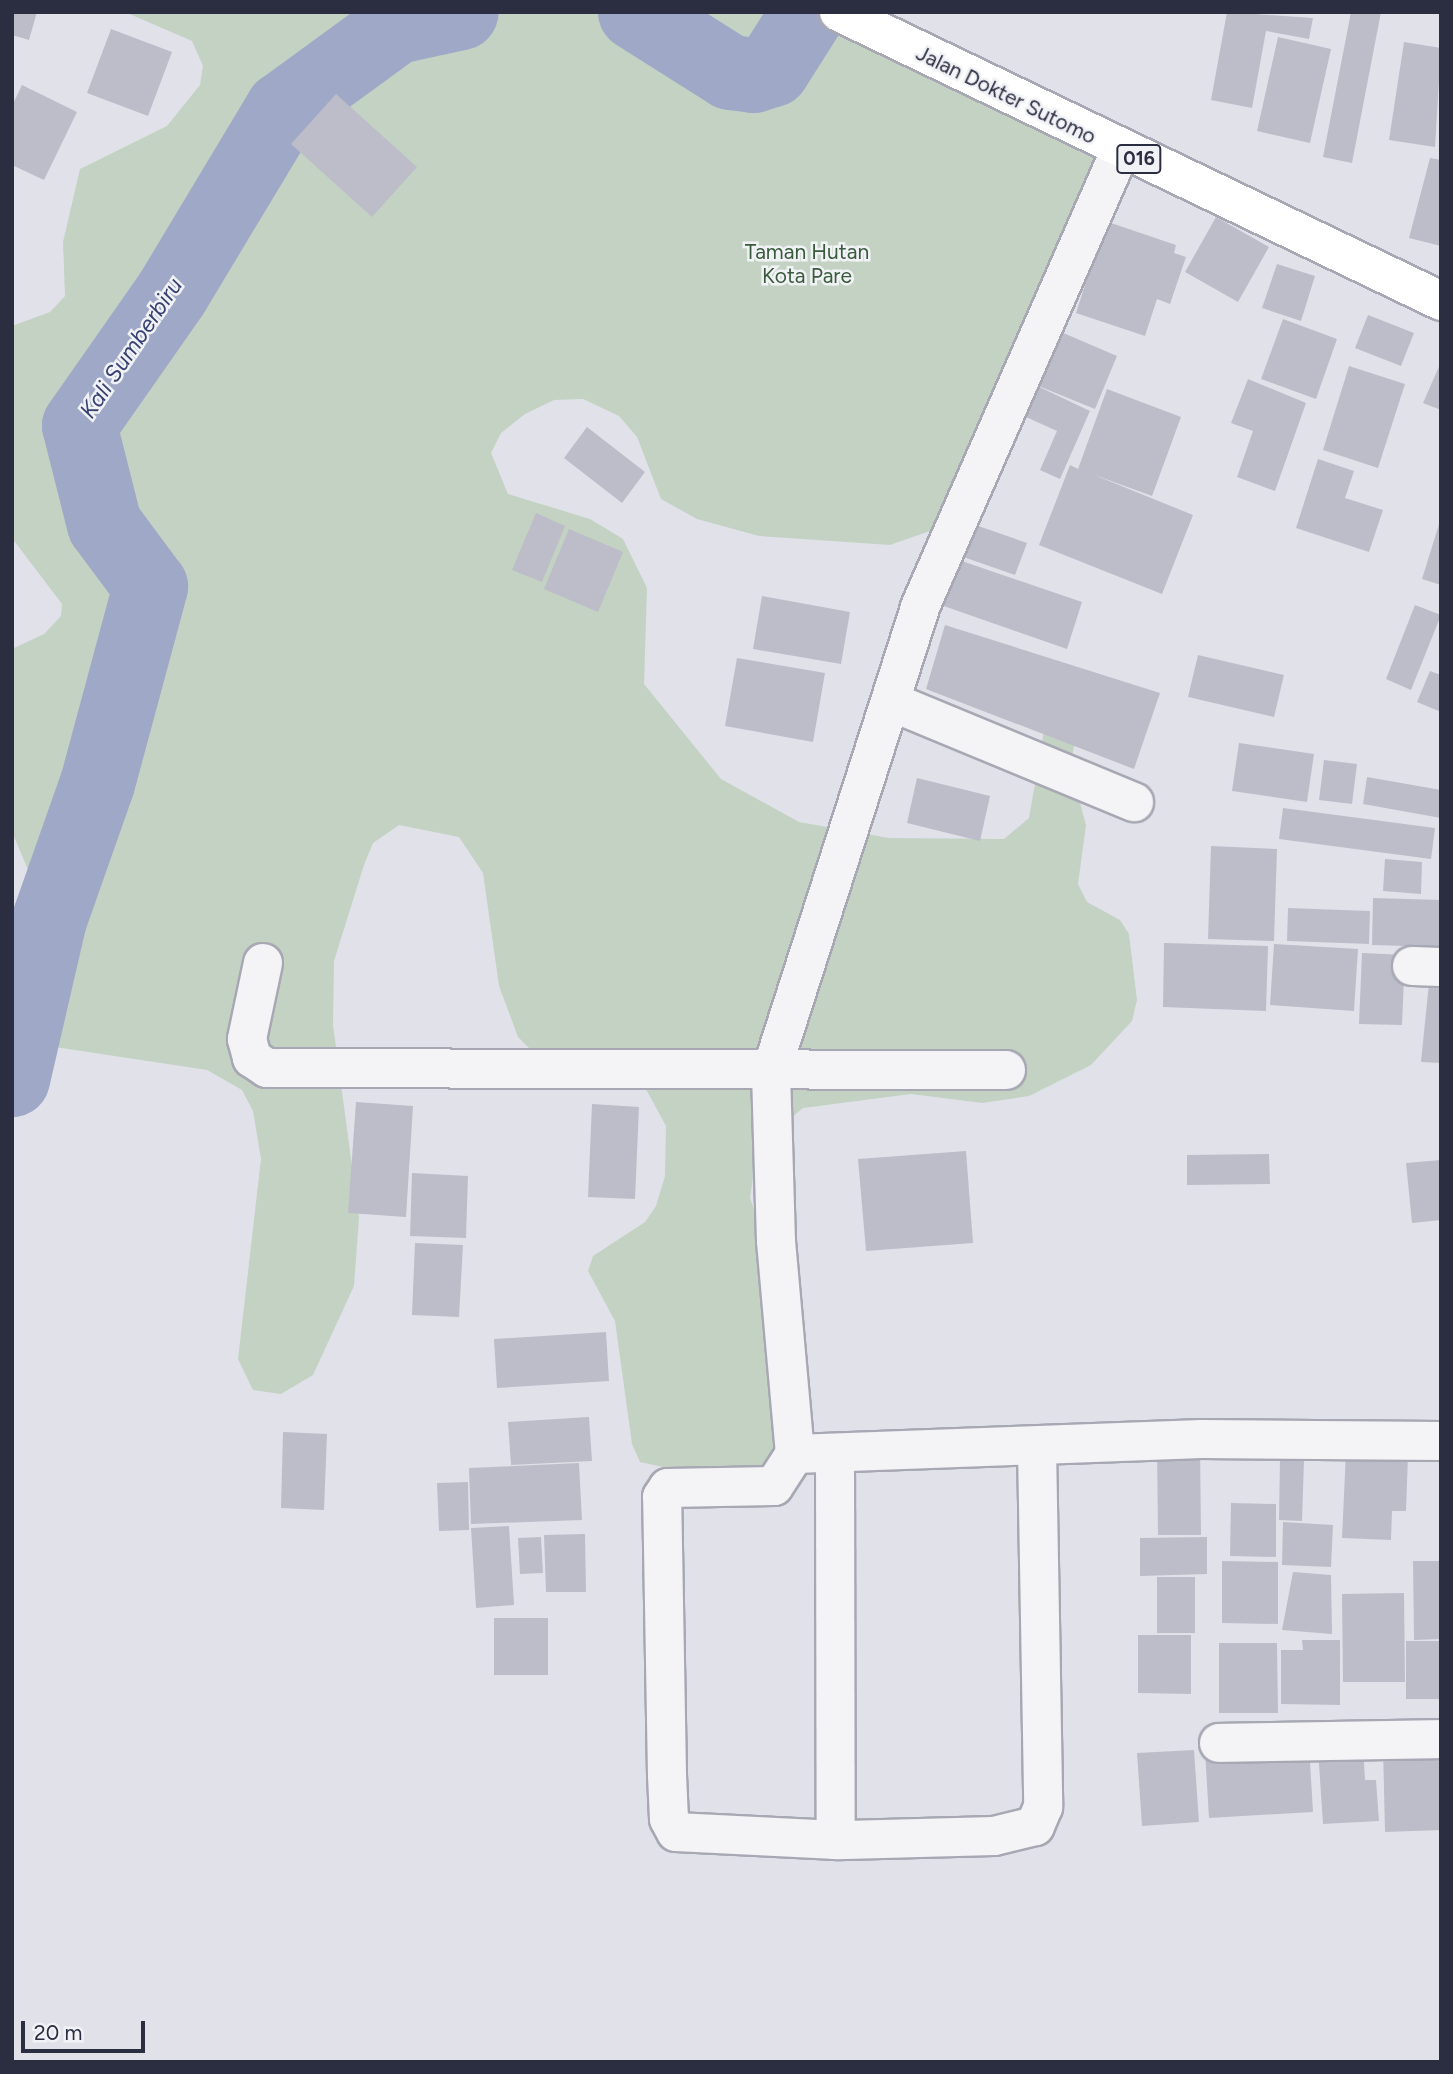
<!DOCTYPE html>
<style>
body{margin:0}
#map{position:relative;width:1453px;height:2074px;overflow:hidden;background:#e1e2e9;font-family:Figtree,sans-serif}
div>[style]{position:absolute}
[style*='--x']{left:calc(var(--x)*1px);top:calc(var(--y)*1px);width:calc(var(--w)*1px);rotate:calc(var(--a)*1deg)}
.green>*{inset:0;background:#c3d2c3}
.river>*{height:75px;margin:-37.5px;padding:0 37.5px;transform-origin:37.5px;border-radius:37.5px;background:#9fa8c6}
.building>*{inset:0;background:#bcbdc8}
.roads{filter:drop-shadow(2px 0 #a7a8b3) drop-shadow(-2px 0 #a7a8b3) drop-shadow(0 2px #a7a8b3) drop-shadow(0 -2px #a7a8b3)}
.minor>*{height:38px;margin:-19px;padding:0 19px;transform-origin:19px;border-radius:19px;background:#f4f4f7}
.major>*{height:38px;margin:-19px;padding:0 19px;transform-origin:19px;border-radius:19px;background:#fff}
span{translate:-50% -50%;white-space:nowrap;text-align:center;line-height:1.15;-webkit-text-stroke:5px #f1f2f6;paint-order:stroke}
.shield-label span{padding:2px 5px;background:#f1f2f6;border:2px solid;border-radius:5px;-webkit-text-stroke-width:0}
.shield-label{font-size:19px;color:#2b2d40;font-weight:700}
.street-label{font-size:21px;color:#2b2d40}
.park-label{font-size:21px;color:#395a3b}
.water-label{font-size:23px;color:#374271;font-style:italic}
.frame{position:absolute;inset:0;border:14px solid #2b2d40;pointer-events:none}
.scale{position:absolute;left:21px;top:2021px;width:124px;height:32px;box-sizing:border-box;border:4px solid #2b2d40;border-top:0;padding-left:9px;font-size:21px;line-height:24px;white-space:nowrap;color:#2b2d40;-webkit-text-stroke:5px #f1f2f6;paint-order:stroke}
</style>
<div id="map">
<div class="green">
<div style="clip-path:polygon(125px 12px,839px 12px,1120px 151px,960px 515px,927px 532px,890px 545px,759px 536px,697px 519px,661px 499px,637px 437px,619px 416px,583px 399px,554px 400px,525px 414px,501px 433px,491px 453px,508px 494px,590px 519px,623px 539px,647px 588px,644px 684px,721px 779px,799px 822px,889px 838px,1004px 839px,1029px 818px,1045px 725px,1078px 727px,1070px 766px,1086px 825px,1078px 884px,1087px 902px,1120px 920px,1129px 934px,1137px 1000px,1132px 1021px,1091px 1065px,1029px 1096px,982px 1103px,911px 1094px,803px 1108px,758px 1145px,750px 1198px,776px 1272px,795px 1454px,760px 1488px,640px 1462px,632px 1444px,615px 1321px,588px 1271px,593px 1256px,645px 1222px,656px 1206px,665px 1176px,666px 1126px,647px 1091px,627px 1072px,535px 1054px,518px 1037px,499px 986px,483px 873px,459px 837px,399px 825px,373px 843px,364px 865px,334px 961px,333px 1025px,359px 1218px,354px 1286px,313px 1375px,281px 1394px,253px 1390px,238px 1359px,261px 1159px,253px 1111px,242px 1090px,207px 1070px,22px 1042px,49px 919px,12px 832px,12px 649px,44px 634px,61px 616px,62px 604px,12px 538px,12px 326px,50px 312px,65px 296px,63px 242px,80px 169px,167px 126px,200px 85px,203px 66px,192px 41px)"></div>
</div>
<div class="river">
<div style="--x:635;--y:12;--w:112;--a:32.3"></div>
<div style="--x:730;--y:72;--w:23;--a:7"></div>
<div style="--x:753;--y:75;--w:20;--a:-18"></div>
<div style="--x:772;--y:69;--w:67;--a:-57.7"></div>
<div style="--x:12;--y:1079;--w:164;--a:-77"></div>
<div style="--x:49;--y:919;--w:144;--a:-70.6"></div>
<div style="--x:97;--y:783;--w:204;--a:-74.9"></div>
<div style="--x:150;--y:586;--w:77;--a:-126.6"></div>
<div style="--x:104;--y:524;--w:102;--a:-104.2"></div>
<div style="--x:79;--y:425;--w:162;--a:-55"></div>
<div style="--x:172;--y:292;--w:214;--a:-59"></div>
<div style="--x:282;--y:109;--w:141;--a:-36.1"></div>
<div style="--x:396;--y:26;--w:66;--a:-12.2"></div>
</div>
<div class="building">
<div style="clip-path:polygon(12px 12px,37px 12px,29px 40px,12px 35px)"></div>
<div style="clip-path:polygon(1227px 12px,1313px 18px,1309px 39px,1266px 31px,1252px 108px,1211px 100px)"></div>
<div style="clip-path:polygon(1351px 12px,1381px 12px,1352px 163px,1323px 157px)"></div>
<div style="clip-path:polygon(111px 29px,172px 52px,148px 116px,87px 93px)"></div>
<div style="clip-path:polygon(1278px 37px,1331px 49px,1310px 143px,1257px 131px)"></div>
<div style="clip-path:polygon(1404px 42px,1441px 48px,1435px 147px,1389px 140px)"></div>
<div style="clip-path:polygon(22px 85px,77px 112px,44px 180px,12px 165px,12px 106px)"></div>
<div style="clip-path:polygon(336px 94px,417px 167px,372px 217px,291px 144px)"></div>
<div style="clip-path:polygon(1430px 158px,1441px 160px,1441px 246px,1409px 238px)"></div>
<div style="clip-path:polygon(1216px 217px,1269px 247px,1238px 302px,1185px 272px)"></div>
<div style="clip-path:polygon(1108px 222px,1176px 245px,1174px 253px,1186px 257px,1170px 304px,1157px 299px,1145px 336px,1076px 313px,1087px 279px,1072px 274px,1086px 233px,1103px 239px)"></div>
<div style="clip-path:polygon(1277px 264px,1315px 276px,1301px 321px,1262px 308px)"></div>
<div style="clip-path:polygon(1368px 315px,1414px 333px,1401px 366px,1355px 348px)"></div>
<div style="clip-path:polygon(1283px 319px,1337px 339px,1316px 399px,1261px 379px)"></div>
<div style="clip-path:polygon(1047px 326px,1117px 356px,1095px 409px,1031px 383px,1090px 411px,1060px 479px,1040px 470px,1057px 431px,1015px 412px)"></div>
<div style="clip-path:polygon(1441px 362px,1441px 410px,1423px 403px)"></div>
<div style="clip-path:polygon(1349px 366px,1405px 384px,1378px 468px,1323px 450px)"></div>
<div style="clip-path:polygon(1248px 379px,1306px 403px,1275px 491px,1237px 477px,1253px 431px,1231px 423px)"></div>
<div style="clip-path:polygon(1107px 389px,1181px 417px,1152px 496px,1092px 474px,1193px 515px,1162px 594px,1039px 545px,1070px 465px,1078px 469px)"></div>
<div style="clip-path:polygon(587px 427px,645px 472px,622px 503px,564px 458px)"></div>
<div style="clip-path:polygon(1318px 459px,1354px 471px,1345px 498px,1383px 510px,1369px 552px,1296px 528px)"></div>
<div style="clip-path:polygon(536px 513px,565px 526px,542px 582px,512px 570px)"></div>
<div style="clip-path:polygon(964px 521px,1027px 543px,1015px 575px,952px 553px)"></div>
<div style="clip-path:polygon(1440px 521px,1441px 521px,1441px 585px,1422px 579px)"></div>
<div style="clip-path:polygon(569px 529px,623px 552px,598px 612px,544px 589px)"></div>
<div style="clip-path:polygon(953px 558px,1082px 602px,1067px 649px,938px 604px)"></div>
<div style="clip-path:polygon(762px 596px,850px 612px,841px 664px,753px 649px)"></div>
<div style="clip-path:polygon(1415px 605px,1441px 615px,1411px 690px,1386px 679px)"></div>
<div style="clip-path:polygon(945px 625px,1160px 693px,1134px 769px,926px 689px)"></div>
<div style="clip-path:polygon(1198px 655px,1284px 675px,1274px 717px,1188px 697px)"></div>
<div style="clip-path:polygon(737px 658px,825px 673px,813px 742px,725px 726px)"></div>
<div style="clip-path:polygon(1430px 671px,1441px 675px,1441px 712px,1417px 702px)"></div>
<div style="clip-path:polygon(1239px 743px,1314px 754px,1307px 802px,1232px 791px)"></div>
<div style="clip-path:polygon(1324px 760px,1357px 764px,1352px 804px,1319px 800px)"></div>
<div style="clip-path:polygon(1367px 777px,1441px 790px,1441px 818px,1363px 804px)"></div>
<div style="clip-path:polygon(917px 778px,990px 796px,980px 841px,907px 823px)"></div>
<div style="clip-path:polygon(1283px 808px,1435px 828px,1431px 859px,1279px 839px)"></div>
<div style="clip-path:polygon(1211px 846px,1277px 849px,1274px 941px,1208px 939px)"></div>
<div style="clip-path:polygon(1385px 859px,1422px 862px,1421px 894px,1383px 891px)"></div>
<div style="clip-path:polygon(1373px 898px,1441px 900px,1441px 947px,1372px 945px)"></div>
<div style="clip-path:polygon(1288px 908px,1370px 911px,1369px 944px,1287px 941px)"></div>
<div style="clip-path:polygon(1164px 943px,1268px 946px,1266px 1011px,1163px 1007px)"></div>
<div style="clip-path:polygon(1274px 944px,1358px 949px,1354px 1011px,1270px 1005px)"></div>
<div style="clip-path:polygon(1362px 953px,1405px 955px,1402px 1025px,1359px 1024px)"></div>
<div style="clip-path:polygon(1430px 973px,1441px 974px,1441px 1063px,1421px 1062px)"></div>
<div style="clip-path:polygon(356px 1102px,413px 1106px,406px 1217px,348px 1213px)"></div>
<div style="clip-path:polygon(592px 1104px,639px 1107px,635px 1199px,588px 1197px)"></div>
<div style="clip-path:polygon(966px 1151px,973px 1243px,866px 1251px,858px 1159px)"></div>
<div style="clip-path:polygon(1269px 1154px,1270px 1184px,1187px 1185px,1187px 1155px)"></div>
<div style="clip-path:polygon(1441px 1160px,1441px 1220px,1412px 1223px,1406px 1163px)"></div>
<div style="clip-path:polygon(412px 1173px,468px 1176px,466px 1238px,410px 1236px)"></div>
<div style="clip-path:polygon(415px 1243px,463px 1245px,459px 1317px,412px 1315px)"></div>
<div style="clip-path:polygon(606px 1332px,609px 1381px,497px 1388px,494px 1339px)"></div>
<div style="clip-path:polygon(589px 1417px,592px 1461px,511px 1465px,508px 1422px)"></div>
<div style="clip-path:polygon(283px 1432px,327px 1434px,324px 1510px,281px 1508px)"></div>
<div style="clip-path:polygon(1157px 1444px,1200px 1444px,1201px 1535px,1158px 1535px)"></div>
<div style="clip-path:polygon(1346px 1451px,1408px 1456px,1406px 1511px,1392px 1511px,1391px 1540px,1342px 1538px)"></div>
<div style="clip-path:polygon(1280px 1459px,1304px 1460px,1302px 1521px,1279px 1520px)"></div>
<div style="clip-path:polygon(579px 1463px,582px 1520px,471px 1524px,469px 1468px)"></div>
<div style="clip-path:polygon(468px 1482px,469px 1530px,439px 1531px,437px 1483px)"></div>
<div style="clip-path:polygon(1231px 1503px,1276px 1504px,1276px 1557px,1230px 1556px)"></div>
<div style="clip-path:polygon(1283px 1522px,1333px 1525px,1331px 1567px,1282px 1565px)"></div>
<div style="clip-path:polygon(509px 1526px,514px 1605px,476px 1608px,471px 1528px)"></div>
<div style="clip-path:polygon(585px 1534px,586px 1592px,546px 1592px,544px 1535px)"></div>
<div style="clip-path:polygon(541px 1537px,543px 1573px,520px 1574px,518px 1538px)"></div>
<div style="clip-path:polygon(1207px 1537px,1207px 1574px,1140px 1576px,1140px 1538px)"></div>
<div style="clip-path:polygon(1222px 1561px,1278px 1562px,1278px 1624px,1222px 1623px)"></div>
<div style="clip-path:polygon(1413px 1561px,1441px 1561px,1441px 1639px,1414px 1640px)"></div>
<div style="clip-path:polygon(1293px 1572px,1331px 1575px,1332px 1634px,1282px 1630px)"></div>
<div style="clip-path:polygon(1157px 1577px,1195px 1577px,1195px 1633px,1157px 1633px)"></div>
<div style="clip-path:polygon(1404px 1593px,1405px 1682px,1343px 1682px,1342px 1594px)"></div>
<div style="clip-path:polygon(494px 1618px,548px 1618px,548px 1675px,494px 1675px)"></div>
<div style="clip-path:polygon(1138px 1635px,1191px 1635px,1191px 1694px,1138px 1693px)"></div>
<div style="clip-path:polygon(1302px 1640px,1340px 1640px,1340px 1705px,1281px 1704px,1281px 1650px,1303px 1650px)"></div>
<div style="clip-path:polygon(1406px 1641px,1441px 1641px,1441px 1699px,1406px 1699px)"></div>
<div style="clip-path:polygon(1219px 1643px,1277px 1643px,1278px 1713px,1219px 1713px)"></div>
<div style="clip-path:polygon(1309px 1745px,1313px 1812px,1209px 1818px,1205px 1751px)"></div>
<div style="clip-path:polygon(1363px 1746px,1365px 1780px,1376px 1780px,1379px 1821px,1323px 1824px,1318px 1749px)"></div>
<div style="clip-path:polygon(1383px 1746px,1441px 1746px,1441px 1830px,1385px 1832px)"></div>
<div style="clip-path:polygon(1194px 1750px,1199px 1822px,1142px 1826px,1137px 1753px)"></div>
</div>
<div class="roads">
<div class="minor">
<div style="--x:892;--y:702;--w:262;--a:22.5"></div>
<div style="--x:263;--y:963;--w:78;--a:101.9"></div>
<div style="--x:247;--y:1039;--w:20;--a:75"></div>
<div style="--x:252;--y:1058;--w:18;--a:34"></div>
<div style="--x:267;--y:1068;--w:739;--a:0.16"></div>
<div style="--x:1412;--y:966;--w:29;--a:2"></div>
<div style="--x:1037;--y:1447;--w:360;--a:89"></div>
<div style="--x:1043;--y:1807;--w:21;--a:113"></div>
<div style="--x:1035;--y:1826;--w:42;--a:166.3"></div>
<div style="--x:994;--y:1836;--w:158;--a:178.5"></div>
<div style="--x:836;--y:1840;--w:160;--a:-177.1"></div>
<div style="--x:676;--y:1832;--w:15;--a:-118"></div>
<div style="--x:669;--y:1819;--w:44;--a:-92.6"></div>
<div style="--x:667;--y:1775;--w:278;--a:-91"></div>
<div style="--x:662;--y:1497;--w:11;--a:-56"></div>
<div style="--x:668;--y:1488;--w:106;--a:-1.1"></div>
<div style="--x:774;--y:1486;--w:38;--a:-57"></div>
<div style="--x:795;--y:1454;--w:407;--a:-2.1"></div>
<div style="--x:1202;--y:1439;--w:239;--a:0.5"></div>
<div style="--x:795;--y:1454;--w:214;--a:-95.1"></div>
<div style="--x:776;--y:1241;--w:169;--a:-91.7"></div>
<div style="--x:771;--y:1072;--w:488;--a:-72.2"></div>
<div style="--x:920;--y:607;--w:498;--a:-66.3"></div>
<div style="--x:835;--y:1455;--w:385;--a:89.9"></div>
<div style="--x:1219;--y:1743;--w:222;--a:-1"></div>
</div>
<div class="major">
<div style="--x:839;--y:12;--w:668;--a:25.64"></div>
</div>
</div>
<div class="shield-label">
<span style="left:1139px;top:159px">016</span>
</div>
<div class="street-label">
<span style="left:1006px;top:95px;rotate:26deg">Jalan Dokter Sutomo</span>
</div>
<div class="park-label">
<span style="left:807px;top:264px">Taman Hutan<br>Kota Pare</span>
</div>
<div class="water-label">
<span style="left:131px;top:348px;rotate:-56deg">Kali Sumberbiru</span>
</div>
<div class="frame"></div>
<div class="scale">20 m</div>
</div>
